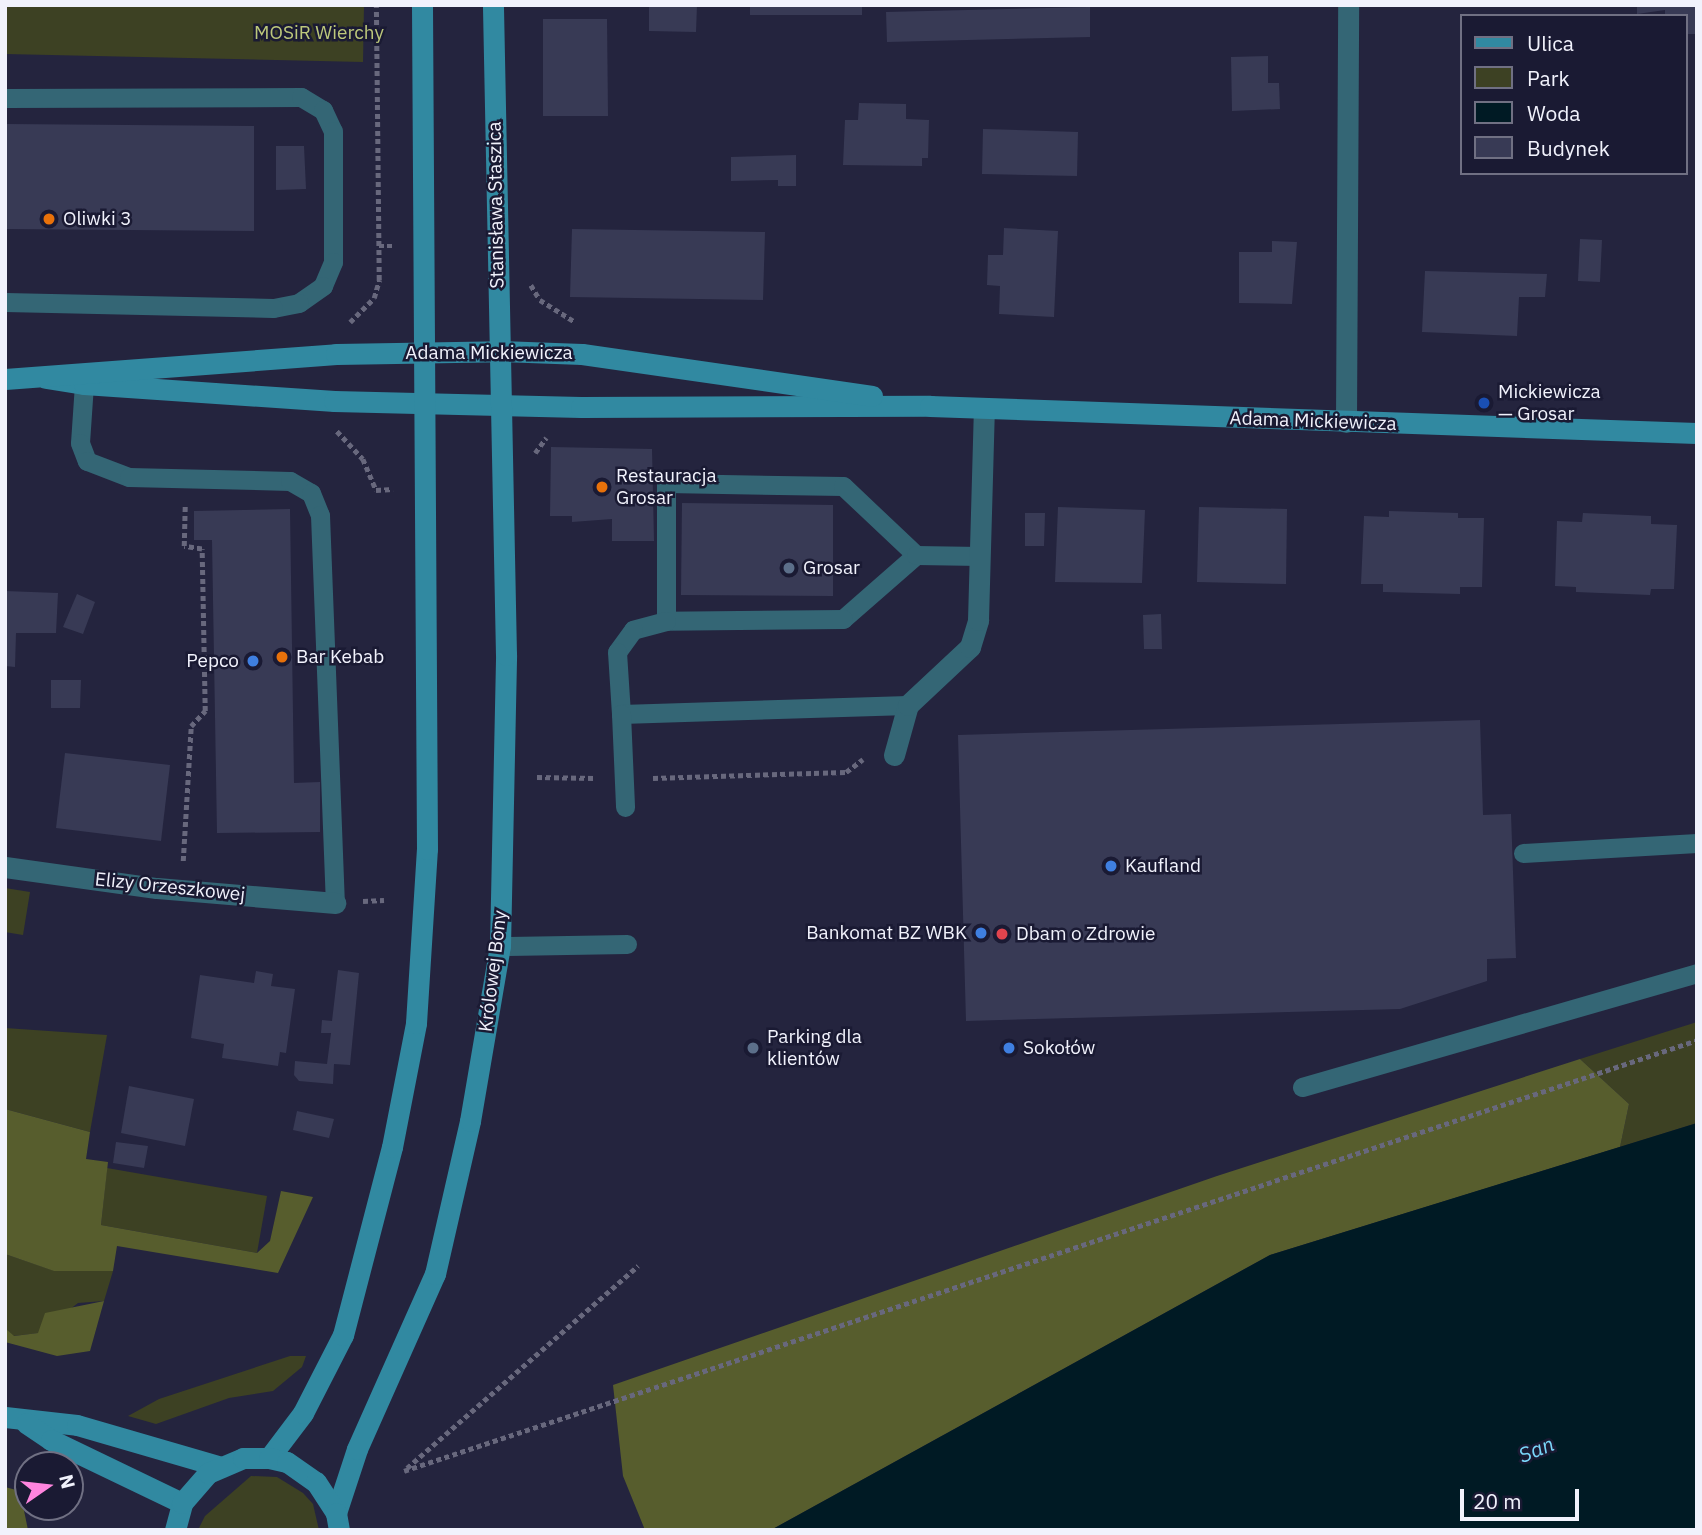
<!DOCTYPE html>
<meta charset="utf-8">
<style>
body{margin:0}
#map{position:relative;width:1702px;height:1535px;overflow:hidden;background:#24243e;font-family:"IBM Plex Sans",sans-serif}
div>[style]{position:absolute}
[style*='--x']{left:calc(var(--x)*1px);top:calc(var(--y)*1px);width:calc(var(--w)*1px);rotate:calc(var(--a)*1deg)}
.green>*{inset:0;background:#3d4123}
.forest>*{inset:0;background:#575d2d}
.water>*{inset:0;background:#001a24}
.building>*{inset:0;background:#383a55}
.path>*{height:4.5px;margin-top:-2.25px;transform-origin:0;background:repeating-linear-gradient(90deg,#68687d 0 5px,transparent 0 8.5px)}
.lane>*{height:19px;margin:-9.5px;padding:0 9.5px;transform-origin:9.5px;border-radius:9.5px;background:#346675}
.street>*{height:21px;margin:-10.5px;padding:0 10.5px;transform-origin:10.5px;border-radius:10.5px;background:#346675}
.secondary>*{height:21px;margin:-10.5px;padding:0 10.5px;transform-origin:10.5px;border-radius:10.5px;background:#3189a1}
.dots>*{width:19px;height:19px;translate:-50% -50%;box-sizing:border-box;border:4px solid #1a1a33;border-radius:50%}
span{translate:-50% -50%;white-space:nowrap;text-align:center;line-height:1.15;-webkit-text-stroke:5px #1a1a33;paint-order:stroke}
.park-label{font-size:19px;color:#bdc87b}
.street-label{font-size:19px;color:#f1f2fc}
.poi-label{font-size:19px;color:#f1f2fc}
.left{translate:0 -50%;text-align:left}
.right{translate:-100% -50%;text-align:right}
.water-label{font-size:21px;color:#7ad7fa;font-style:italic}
.frame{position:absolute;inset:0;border:7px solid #f1f2fc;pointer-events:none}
.legend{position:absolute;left:1460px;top:14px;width:228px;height:161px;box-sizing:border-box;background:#1a1a33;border:2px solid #707083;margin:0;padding:9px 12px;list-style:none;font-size:21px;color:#f1f2fc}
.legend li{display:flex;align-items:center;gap:14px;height:35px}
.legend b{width:35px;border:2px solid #707083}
.north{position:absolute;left:14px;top:1451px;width:70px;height:70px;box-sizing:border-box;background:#1a1a33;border:2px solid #707083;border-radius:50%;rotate:76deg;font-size:19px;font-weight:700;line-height:28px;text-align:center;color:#f1f2fc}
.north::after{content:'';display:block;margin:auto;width:24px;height:32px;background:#ff85df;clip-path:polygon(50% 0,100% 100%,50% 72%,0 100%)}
.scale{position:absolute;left:1460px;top:1489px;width:119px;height:32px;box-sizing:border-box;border:4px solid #f1f2fc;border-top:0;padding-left:9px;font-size:21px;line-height:24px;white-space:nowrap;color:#f1f2fc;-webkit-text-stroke:5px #1a1a33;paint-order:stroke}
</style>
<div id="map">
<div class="green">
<div style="clip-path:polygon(5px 5px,364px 5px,363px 62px,5px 54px)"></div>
<div style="clip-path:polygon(5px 888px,30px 892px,23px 935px,5px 932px)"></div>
<div style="clip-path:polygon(1697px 1022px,1697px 1123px,1620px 1147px,1629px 1104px,1580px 1059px)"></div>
<div style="clip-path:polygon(5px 1028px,107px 1035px,90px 1132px,5px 1109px)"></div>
<div style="clip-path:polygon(107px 1168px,267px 1196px,257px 1253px,101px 1225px)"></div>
<div style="clip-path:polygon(5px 1254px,55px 1271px,113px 1271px,104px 1301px,78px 1303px,39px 1333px,13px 1336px,5px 1328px)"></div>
<div style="clip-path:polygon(290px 1356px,306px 1356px,302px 1367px,273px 1391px,229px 1398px,156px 1424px,128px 1416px,159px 1399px)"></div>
<div style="clip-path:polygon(251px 1476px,277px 1477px,303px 1493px,313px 1504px,319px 1530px,198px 1530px,205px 1516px)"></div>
</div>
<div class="forest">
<div style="clip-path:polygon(1580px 1059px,1629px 1104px,1620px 1147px,1270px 1255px,771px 1530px,645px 1530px,623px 1476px,613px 1385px,1217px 1176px)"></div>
<div style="clip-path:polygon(5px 1109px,90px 1132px,86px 1159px,108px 1162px,101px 1225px,257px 1253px,270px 1241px,281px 1191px,313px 1197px,278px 1273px,117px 1246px,113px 1271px,54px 1271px,5px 1254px)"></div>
<div style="clip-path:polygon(104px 1301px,90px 1351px,57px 1356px,5px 1342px,5px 1328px,14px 1336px,38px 1333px,45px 1313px)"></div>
<div style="clip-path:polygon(5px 1487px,20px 1491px,28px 1530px,5px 1530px)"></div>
</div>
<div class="water">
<div style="clip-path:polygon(1697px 1123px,1697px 1530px,771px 1530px,1270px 1255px)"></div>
</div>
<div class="building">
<div style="clip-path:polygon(649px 5px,697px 5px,696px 32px,649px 31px)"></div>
<div style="clip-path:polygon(750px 5px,862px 5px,862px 15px,750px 15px)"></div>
<div style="clip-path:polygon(1637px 5px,1697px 5px,1697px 34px,1686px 34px,1686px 16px,1665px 16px,1665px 10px,1637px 14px)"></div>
<div style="clip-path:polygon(1090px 7px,1090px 37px,887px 42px,886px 12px)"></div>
<div style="clip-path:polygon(543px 19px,607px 19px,608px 116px,543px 116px)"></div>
<div style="clip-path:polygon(1268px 56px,1268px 83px,1279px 83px,1280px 109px,1232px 111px,1231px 57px)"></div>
<div style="clip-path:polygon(859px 103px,906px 104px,906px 119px,929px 120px,928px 158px,922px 158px,922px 166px,843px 165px,845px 120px,858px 120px)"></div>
<div style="clip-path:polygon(5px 124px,254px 126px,254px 231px,5px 229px)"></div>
<div style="clip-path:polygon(983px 129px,1078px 132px,1077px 176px,982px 174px)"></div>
<div style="clip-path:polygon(276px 146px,304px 146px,306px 189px,276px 190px)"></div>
<div style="clip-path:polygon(796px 155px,796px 186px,778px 186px,778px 180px,731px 181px,731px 157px)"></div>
<div style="clip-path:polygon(1004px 228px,1058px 231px,1054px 317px,999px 314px,1000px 286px,987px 285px,988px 255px,1003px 255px)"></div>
<div style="clip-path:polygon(572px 229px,765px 232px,763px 300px,570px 297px)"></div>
<div style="clip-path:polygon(1580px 239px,1602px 240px,1600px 282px,1578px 281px)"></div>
<div style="clip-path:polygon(1272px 241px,1297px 242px,1292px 304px,1239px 303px,1239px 252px,1272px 252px)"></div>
<div style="clip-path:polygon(1425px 271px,1547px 274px,1545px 297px,1519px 297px,1517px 336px,1422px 332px)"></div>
<div style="clip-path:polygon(551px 447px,652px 449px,654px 541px,612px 541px,612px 519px,572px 522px,572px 516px,550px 516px)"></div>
<div style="clip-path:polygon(682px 503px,833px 505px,833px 596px,681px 595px)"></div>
<div style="clip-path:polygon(1058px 507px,1145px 510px,1142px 583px,1055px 582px)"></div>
<div style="clip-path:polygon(1199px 507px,1287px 509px,1286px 584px,1197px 582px)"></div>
<div style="clip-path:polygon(290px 509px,294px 783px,320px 782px,320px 832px,217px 833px,212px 540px,194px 540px,194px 511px)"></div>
<div style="clip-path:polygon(1389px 511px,1458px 513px,1458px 518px,1484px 518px,1482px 587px,1460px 587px,1460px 594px,1383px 592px,1383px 584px,1361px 584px,1364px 516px,1389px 517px)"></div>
<div style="clip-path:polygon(1025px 513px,1045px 513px,1044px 546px,1025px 546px)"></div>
<div style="clip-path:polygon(1583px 513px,1651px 516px,1651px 524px,1677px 525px,1674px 589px,1651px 589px,1650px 595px,1576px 592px,1576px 587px,1555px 586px,1557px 521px,1582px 522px)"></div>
<div style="clip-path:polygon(5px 591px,58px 593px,56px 633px,16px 633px,15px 667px,5px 666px)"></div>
<div style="clip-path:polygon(77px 594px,95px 602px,83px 634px,63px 627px)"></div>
<div style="clip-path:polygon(1161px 614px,1162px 649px,1144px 649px,1143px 615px)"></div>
<div style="clip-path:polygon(51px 680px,81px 680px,80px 708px,51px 708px)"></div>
<div style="clip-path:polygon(1480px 720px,1483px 815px,1511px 814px,1516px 958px,1487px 959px,1487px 981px,1400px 1009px,966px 1021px,958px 735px)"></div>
<div style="clip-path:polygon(65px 753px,170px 765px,161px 841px,56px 828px)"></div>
<div style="clip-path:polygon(338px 970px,359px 973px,350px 1065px,334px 1064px,333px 1084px,299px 1081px,294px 1075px,295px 1061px,327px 1064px,331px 1033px,321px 1033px,322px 1020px,332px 1021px)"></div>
<div style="clip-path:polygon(256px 971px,273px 974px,271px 986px,295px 989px,286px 1053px,280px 1052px,278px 1066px,222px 1058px,224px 1044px,191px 1038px,200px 975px,254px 983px)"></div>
<div style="clip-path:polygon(129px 1086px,194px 1099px,185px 1146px,121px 1133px)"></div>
<div style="clip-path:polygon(297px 1111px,334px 1119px,329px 1138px,293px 1130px)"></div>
<div style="clip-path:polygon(116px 1142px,148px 1146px,144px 1168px,113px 1163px)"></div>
</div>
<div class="path">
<div style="--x:379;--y:246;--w:16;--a:0"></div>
<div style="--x:531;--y:285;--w:17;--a:59"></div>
<div style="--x:540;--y:300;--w:40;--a:32"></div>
<div style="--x:350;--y:322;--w:34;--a:-45"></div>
<div style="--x:374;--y:298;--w:19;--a:-74"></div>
<div style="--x:379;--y:280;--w:275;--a:-90.6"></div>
<div style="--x:337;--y:431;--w:38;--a:47"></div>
<div style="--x:363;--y:459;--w:34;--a:67"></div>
<div style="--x:376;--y:490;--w:17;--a:-3"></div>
<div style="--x:535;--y:453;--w:19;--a:-54"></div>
<div style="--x:537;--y:777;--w:58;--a:1"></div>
<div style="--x:653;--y:778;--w:193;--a:-1.8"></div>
<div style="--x:846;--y:772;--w:21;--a:-37"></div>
<div style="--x:183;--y:861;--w:135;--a:-86.6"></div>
<div style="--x:191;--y:726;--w:21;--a:-47"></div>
<div style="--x:205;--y:711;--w:162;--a:-91.1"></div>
<div style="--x:202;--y:549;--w:18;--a:-171"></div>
<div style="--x:184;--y:546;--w:40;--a:-88.6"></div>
<div style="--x:363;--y:901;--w:21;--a:-3"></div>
<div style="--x:407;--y:1468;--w:307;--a:-41.2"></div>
<div style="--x:404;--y:1471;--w:1363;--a:-18.43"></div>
</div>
<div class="lane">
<div style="--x:5;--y:98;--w:296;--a:-0.2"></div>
<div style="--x:301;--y:97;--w:26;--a:31"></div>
<div style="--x:323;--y:110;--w:23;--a:65"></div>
<div style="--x:333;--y:131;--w:131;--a:90"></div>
<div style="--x:333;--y:262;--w:26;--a:113"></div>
<div style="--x:323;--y:286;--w:29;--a:145"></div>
<div style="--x:299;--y:303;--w:26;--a:169"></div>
<div style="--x:273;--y:308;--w:268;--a:-178.7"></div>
<div style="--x:84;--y:384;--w:59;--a:93.9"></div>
<div style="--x:80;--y:443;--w:19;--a:69"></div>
<div style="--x:87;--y:461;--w:45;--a:20.9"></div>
<div style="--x:129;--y:477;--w:161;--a:1.4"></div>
<div style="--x:290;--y:481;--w:24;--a:30"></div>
<div style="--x:311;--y:493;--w:24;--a:68"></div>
<div style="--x:320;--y:515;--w:388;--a:87.8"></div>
<div style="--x:916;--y:555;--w:97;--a:138.8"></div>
<div style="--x:843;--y:619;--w:177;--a:179.4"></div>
<div style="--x:666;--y:621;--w:138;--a:-90"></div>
<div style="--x:666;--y:483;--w:177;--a:1"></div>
<div style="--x:843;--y:486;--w:100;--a:43.4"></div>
<div style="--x:916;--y:555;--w:64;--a:0.9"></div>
<div style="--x:666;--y:621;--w:34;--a:165"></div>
<div style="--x:633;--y:630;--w:27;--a:126"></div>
<div style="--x:617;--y:652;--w:62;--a:86.3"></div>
<div style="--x:621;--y:714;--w:287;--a:-1.8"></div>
<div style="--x:621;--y:714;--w:93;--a:87.5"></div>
<div style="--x:1523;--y:853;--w:174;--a:-3.3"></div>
<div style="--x:500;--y:946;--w:127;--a:-0.9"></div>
<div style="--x:1302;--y:1087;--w:411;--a:-16.1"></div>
</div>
<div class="street">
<div style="--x:1346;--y:422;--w:417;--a:-89.7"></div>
<div style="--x:894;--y:755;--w:52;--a:-74.4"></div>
<div style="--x:908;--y:705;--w:85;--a:-43.1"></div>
<div style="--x:970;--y:647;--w:28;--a:-73"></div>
<div style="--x:978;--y:620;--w:211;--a:-88.4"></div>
<div style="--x:5;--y:867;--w:153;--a:7.9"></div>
<div style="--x:157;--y:888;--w:179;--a:4.8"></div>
</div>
<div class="secondary">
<div style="--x:46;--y:378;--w:38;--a:9"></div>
<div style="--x:84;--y:384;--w:251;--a:3.9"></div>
<div style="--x:334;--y:401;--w:247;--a:1.4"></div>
<div style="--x:581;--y:407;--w:349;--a:-0.2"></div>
<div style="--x:930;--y:406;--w:767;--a:2.02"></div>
<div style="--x:5;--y:379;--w:332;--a:-4.3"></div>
<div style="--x:336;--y:354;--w:164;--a:-1"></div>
<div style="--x:500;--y:351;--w:82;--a:2.1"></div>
<div style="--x:582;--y:354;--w:293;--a:8.2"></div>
<div style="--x:5;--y:1417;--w:72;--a:6.3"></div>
<div style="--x:77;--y:1425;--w:147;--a:16.2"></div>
<div style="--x:26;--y:1423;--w:30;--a:34"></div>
<div style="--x:51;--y:1440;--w:145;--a:25.7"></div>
<div style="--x:269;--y:1458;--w:56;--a:-52.9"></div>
<div style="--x:303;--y:1413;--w:88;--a:-62.9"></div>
<div style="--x:343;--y:1335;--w:194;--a:-75.4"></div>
<div style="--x:392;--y:1147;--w:126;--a:-79"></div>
<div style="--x:416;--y:1023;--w:174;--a:-86.4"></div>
<div style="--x:427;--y:849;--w:844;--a:-90.34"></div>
<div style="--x:336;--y:1513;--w:67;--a:-71.8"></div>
<div style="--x:357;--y:1449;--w:192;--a:-66"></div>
<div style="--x:435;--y:1274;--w:157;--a:-77.1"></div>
<div style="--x:470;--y:1121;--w:178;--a:-80.3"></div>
<div style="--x:500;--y:946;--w:291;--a:-88.8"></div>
<div style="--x:506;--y:655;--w:650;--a:-91.15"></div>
<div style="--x:175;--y:1530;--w:28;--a:-75"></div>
<div style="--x:182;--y:1503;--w:40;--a:-49"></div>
<div style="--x:208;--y:1473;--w:38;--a:-23"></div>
<div style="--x:243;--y:1458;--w:26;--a:0"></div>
<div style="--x:269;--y:1458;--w:18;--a:13"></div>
<div style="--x:287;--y:1462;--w:35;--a:35"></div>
<div style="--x:316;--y:1482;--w:37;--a:57"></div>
<div style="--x:336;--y:1513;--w:17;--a:80"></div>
</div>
<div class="dots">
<div style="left:49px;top:219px;background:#e8710a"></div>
<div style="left:1484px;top:403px;background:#1a4fb4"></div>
<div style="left:602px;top:487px;background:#e8710a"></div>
<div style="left:789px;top:568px;background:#5c6f8a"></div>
<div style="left:282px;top:657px;background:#e8710a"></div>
<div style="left:253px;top:661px;background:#3f7fe0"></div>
<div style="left:1111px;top:866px;background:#3f7fe0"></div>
<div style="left:981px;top:933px;background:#3f7fe0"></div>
<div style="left:1002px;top:934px;background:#e0444e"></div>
<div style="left:753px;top:1048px;background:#5c6f8a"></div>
<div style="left:1009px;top:1048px;background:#3f7fe0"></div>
</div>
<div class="park-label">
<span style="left:319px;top:33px">MOSiR Wierchy</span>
</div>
<div class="street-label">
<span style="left:496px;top:205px;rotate:-91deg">Stanisława Staszica</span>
<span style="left:489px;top:353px">Adama Mickiewicza</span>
<span style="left:1313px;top:421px;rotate:2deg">Adama Mickiewicza</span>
<span style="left:170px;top:887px;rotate:6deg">Elizy Orzeszkowej</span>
<span style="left:493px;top:971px;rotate:-83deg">Królowej Bony</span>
</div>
<div class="poi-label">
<span class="left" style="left:63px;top:219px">Oliwki 3</span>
<span class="left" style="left:1498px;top:403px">Mickiewicza<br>— Grosar</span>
<span class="left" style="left:616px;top:487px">Restauracja<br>Grosar</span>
<span class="left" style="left:803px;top:568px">Grosar</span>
<span class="left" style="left:296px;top:657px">Bar Kebab</span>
<span class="right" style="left:239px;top:661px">Pepco</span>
<span class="left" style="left:1125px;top:866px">Kaufland</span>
<span class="right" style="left:967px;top:933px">Bankomat BZ WBK</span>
<span class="left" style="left:1016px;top:934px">Dbam o Zdrowie</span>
<span class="left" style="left:767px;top:1048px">Parking dla<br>klientów</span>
<span class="left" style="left:1023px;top:1048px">Sokołów</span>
</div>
<div class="water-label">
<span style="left:1536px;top:1449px;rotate:-22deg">San</span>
</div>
<div class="frame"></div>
<ul class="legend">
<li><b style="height:9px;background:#3189a1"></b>Ulica</li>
<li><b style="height:19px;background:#3d4123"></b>Park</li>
<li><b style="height:19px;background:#001a24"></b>Woda</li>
<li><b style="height:19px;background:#383a55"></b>Budynek</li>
</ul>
<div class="north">N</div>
<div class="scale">20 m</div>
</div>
